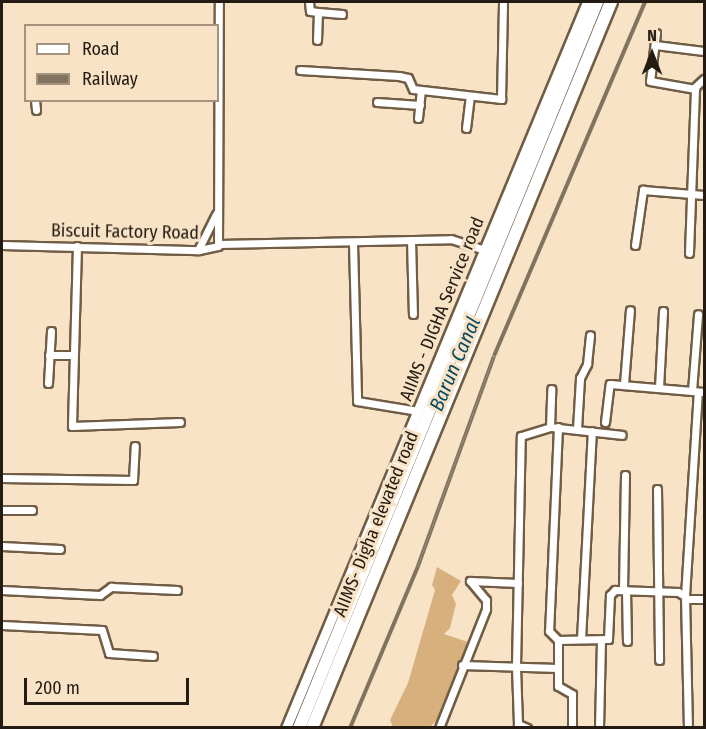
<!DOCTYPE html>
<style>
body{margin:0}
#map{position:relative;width:706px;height:729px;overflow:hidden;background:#f9e3c7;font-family:"Fira Sans Condensed",sans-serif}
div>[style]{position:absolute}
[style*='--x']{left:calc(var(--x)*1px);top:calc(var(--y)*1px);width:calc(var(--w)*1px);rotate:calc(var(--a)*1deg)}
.green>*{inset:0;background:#d7b07d}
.canal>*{height:6px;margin:-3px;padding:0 3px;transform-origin:3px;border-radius:3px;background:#7eccec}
.roads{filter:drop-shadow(2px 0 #705d45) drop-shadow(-2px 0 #705d45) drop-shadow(0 2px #705d45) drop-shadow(0 -2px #705d45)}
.minor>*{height:7px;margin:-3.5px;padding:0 3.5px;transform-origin:3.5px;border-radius:3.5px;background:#fff}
.secondary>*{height:9px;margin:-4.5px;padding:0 4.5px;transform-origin:4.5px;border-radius:4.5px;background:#fff}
.motorway>*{height:12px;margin:-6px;padding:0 6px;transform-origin:6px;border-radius:6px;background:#fff}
.rail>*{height:4px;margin-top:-2px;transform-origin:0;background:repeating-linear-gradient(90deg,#f9e3c7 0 4.5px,#827361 0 9px);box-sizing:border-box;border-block:2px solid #827361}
span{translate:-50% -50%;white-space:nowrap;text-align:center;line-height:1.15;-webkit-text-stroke:6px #f9e3c7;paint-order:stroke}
.street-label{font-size:18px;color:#241c12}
.water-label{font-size:20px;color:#054a60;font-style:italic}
.frame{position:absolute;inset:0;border:3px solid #241c12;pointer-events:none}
.legend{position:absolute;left:24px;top:24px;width:195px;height:78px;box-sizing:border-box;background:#f9e3c7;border:2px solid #a4937f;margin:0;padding:8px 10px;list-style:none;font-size:18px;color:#241c12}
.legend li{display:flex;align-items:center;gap:12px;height:30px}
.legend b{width:30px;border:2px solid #a4937f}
.north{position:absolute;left:622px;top:24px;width:60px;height:60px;-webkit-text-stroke:4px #f9e3c7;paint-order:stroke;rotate:0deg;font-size:16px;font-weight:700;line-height:24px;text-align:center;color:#241c12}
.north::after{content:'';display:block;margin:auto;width:21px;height:27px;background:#241c12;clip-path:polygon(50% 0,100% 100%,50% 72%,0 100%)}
.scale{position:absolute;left:24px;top:678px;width:165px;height:27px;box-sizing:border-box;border:3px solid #241c12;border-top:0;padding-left:8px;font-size:18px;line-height:21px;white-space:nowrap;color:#241c12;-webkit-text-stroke:4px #f9e3c7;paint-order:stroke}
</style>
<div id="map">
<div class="green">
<div style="clip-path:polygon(437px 567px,461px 581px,452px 595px,456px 604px,450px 628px,444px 634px,468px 642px,439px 718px,429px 728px,393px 727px,390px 720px,408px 683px,435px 590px,432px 585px)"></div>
</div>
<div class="canal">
<div style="--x:469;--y:331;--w:200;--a:-67.7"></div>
</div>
<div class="roads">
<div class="minor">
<div style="--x:309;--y:2;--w:9;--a:84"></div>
<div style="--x:310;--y:11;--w:8;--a:7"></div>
<div style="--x:318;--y:12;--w:28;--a:92"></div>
<div style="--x:318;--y:12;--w:24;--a:5"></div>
<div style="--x:656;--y:33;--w:48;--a:97.1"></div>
<div style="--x:650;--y:81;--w:46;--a:10.1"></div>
<div style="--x:695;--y:89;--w:164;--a:92.1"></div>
<div style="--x:655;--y:45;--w:49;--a:7"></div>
<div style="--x:300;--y:70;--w:99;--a:3.5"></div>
<div style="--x:399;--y:76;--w:9;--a:13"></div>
<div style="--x:408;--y:78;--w:12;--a:66"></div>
<div style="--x:413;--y:89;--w:89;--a:6.5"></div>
<div style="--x:501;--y:99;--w:97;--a:-88.8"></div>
<div style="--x:695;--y:87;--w:12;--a:-42"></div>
<div style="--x:35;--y:100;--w:10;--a:84"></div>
<div style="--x:377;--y:102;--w:43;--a:4"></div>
<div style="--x:418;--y:118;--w:28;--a:-84"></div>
<div style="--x:466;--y:128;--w:32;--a:-83"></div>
<div style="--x:411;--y:240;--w:74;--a:88.5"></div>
<div style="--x:353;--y:243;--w:158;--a:88.5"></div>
<div style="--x:357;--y:401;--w:62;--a:9.3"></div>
<div style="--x:219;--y:244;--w:232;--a:-1.2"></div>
<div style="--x:451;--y:239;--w:35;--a:18"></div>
<div style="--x:2;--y:245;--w:197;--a:1.5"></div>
<div style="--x:199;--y:250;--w:19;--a:-12"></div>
<div style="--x:218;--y:246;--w:244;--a:-89.8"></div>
<div style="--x:635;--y:245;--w:56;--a:-81.7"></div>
<div style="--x:643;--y:190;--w:61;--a:4.7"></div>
<div style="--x:77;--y:246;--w:180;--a:91.6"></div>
<div style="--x:72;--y:426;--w:108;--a:-2.1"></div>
<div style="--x:198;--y:250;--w:40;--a:-63.4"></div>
<div style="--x:49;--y:355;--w:24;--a:0"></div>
<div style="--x:48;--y:383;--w:52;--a:-86.7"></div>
<div style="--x:624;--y:384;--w:74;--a:-85.4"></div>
<div style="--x:659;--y:388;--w:77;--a:-87"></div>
<div style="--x:692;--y:391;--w:77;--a:-85.5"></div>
<div style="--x:605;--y:422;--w:38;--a:-83"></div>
<div style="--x:610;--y:384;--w:94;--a:4.9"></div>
<div style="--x:550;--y:427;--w:38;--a:-88"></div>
<div style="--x:558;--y:427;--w:204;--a:92.5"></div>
<div style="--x:549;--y:631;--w:13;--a:45"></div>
<div style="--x:577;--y:429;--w:51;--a:-86.6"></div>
<div style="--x:580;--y:378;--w:16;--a:-63"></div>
<div style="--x:587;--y:364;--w:29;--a:-84"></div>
<div style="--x:2;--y:478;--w:131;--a:0.9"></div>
<div style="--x:133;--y:480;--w:34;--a:-87"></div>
<div style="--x:657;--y:489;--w:171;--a:89.3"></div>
<div style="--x:2;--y:510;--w:30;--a:0"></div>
<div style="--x:2;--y:546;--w:58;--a:3"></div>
<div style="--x:2;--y:590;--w:98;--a:2.9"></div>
<div style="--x:100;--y:595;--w:14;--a:-36"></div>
<div style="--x:111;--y:587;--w:66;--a:2.6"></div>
<div style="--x:623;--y:590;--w:115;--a:-89"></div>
<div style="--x:626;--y:590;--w:51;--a:88.9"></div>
<div style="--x:685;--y:596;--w:204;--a:-86.4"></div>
<div style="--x:686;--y:599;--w:18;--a:0"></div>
<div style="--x:2;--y:625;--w:100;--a:2.9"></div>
<div style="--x:102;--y:630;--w:24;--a:73"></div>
<div style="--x:109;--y:653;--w:44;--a:3.9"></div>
<div style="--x:581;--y:639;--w:208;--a:-87"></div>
<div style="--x:462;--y:665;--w:96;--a:1.8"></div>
<div style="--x:439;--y:728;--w:128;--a:-68.4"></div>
<div style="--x:486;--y:609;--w:9;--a:-90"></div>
<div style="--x:486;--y:600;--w:25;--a:-130"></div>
<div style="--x:470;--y:581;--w:48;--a:2.4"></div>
<div style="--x:527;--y:728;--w:10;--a:-156"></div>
<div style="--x:518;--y:724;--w:58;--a:-92"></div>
<div style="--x:516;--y:666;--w:230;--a:-88.8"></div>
<div style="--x:521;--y:436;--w:30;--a:-17"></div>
<div style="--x:550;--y:427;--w:72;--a:6.3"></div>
<div style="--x:572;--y:728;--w:34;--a:-90"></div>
<div style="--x:572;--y:694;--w:16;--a:-150"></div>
<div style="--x:558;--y:686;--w:46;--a:-90"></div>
<div style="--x:558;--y:640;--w:50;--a:-1.1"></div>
<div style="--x:608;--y:639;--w:44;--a:-87.4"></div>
<div style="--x:610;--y:595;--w:7;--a:-45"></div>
<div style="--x:615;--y:590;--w:63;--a:1.8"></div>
<div style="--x:678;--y:592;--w:8;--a:30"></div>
<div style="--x:685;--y:596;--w:132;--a:88.7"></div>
<div style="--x:599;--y:728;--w:88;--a:-88.7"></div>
</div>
<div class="secondary">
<div style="--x:286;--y:728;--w:786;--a:-67.48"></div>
</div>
<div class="motorway">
<div style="--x:299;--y:728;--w:785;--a:-67.68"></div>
<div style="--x:312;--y:728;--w:785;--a:-67.62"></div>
</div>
</div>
<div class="rail">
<div style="--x:350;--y:728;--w:176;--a:-67.2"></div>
<div style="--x:418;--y:566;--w:223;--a:-70.1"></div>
<div style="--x:494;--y:356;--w:385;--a:-66.9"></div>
</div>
<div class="street-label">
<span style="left:125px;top:232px;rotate:1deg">Biscuit Factory Road</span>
<span style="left:442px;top:309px;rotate:-68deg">AIIMS - DIGHA Service road</span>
<span style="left:376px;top:524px;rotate:-68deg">AIIMS- Digha elevated road</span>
</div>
<div class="water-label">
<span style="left:455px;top:364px;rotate:-67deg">Barun Canal</span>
</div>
<div class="frame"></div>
<ul class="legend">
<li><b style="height:8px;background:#fff"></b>Road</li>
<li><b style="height:8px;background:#827361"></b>Railway</li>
</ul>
<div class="north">N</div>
<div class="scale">200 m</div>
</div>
